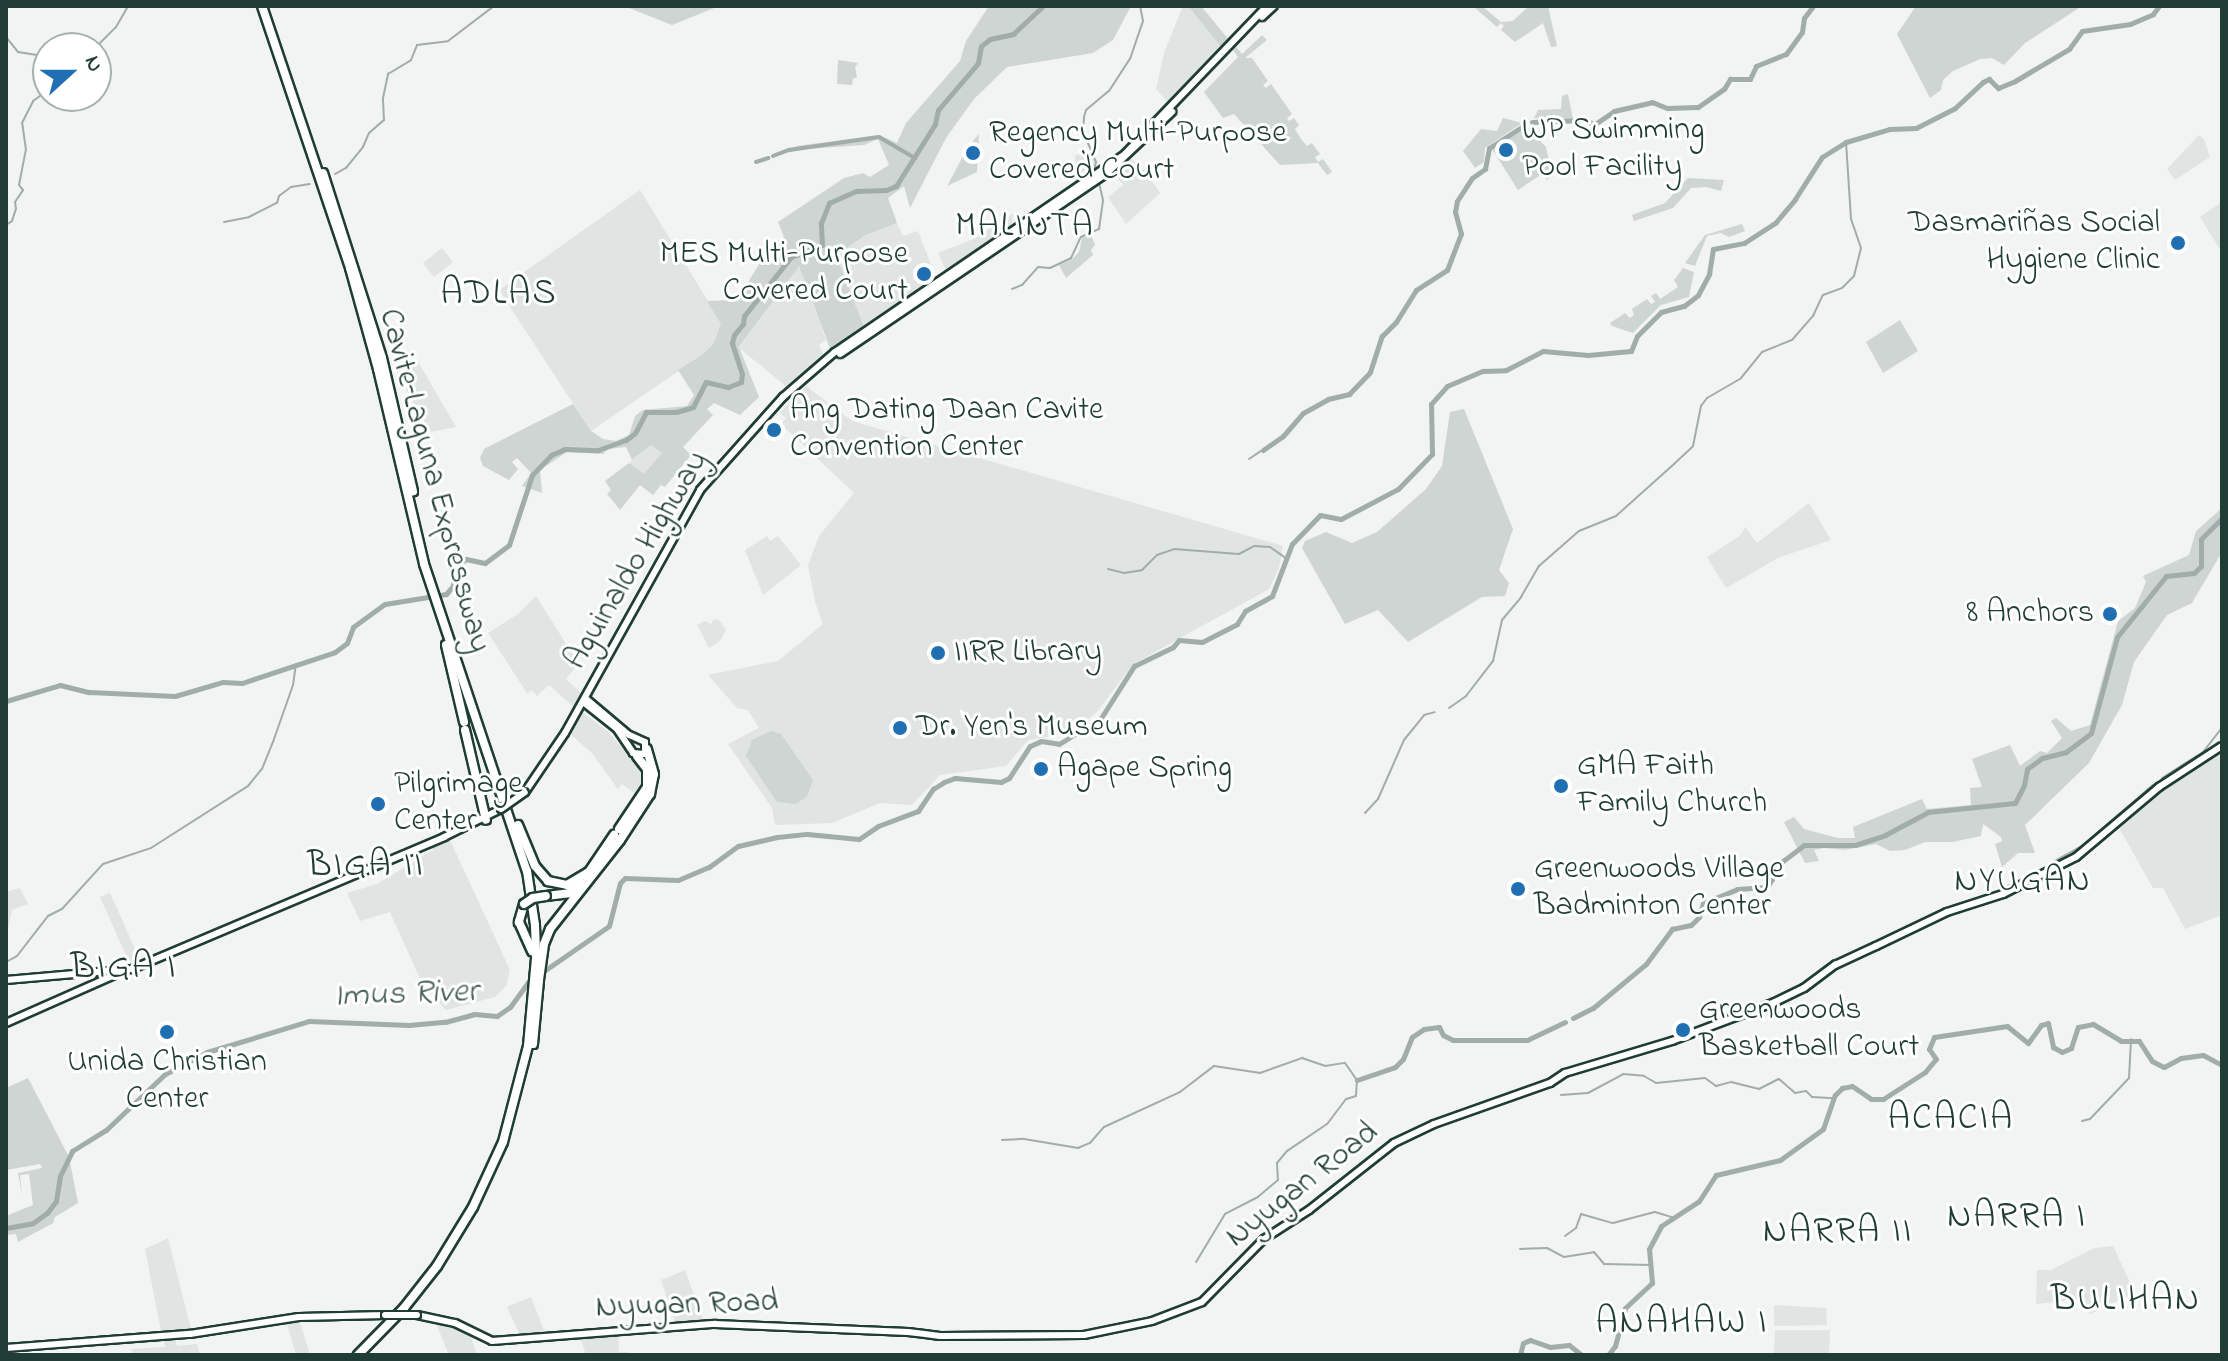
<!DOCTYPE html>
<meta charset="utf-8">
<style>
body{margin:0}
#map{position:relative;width:2228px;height:1361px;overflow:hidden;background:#f2f3f3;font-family:"Indie Flower",sans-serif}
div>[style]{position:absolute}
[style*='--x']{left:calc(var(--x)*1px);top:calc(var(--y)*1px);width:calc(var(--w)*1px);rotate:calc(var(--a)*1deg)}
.built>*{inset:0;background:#e0e4e3}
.green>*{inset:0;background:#ced5d3}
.stream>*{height:2px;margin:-1px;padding:0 1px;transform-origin:1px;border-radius:1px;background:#a1adaa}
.canal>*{height:4px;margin:-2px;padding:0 2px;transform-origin:2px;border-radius:2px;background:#a1adaa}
.river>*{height:5px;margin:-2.5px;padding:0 2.5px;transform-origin:2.5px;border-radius:2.5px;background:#a1adaa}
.roads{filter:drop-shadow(2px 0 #1f3d34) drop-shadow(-2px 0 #1f3d34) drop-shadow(0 2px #1f3d34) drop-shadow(0 -2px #1f3d34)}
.major>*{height:6px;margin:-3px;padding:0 3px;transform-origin:3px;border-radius:3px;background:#fff}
.highway>*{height:8px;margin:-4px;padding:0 4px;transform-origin:4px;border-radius:4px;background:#fff}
.bridges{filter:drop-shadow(2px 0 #1f3d34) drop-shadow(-2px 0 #1f3d34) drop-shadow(0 2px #1f3d34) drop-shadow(0 -2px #1f3d34)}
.major-bridge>*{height:6px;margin:-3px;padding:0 3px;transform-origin:3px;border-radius:3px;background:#fff}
.highway-bridge>*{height:8px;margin:-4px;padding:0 4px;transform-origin:4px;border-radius:4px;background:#fff}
.dots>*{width:22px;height:22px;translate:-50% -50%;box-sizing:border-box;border:4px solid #fff;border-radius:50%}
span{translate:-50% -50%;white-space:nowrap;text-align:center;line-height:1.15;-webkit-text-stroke:6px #fff;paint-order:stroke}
.poi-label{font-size:32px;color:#1f3d34}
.left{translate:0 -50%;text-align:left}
.right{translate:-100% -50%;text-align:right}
.street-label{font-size:32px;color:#1f3d34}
.neighbourhood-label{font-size:34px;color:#1f3d34;letter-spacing:2px}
.water-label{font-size:34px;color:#465f57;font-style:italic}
.quarter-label{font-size:36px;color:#1f3d34;letter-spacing:2px}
.frame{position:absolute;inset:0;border:8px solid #1f3d34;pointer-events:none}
.north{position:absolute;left:32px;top:32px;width:80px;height:80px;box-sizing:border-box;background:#fff;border:2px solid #a5b1ae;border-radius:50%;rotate:69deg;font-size:22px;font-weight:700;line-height:32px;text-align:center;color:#1f3d34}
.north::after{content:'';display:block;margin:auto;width:28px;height:36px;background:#1f6fb2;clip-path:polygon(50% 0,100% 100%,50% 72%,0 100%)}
</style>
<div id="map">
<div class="built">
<div style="clip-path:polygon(1183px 6px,1188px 6px,1222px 48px,1170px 104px,1156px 89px,1164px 53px)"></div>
<div style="clip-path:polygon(2199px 135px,2204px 139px,2210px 157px,2175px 180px,2167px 169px)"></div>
<div style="clip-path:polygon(1091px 153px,1095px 162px,1092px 173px,1076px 184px,1075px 155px)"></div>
<div style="clip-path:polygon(1131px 159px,1145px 171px,1160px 193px,1126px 224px,1108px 197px,1123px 185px,1114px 173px)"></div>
<div style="clip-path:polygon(640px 190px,722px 324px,714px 343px,702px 355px,591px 431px,499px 290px)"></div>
<div style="clip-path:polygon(2222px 202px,2222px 253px,2200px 217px)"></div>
<div style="clip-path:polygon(1013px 213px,1012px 227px,947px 273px,938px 253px,976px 238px)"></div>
<div style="clip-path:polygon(897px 223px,903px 236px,918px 231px,937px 280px,926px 287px,922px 285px,923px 289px,864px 327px,836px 255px,866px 235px)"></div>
<div style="clip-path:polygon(442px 248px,453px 262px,434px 277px,423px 263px)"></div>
<div style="clip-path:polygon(799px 265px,826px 340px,819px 345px,824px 356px,787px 387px,739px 348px)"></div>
<div style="clip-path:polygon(417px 360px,456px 427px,430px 432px,396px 371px)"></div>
<div style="clip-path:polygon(806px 386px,852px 421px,1283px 546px,1279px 568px,1269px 589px,1133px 664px,1097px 712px,1077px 727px,1058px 735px,1028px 740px,1006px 766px,940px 775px,912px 805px,880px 803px,832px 823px,775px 825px,772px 808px,728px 744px,759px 728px,748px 710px,737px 708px,708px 675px,778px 661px,823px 624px,815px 602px,808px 565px,819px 536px,854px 493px,781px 424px,786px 418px,780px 413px)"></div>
<div style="clip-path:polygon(651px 445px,662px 453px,644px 475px,629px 463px)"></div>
<div style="clip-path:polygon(1809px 503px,1831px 540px,1780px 557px,1726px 588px,1707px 557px,1741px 535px,1745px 527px,1757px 543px)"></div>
<div style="clip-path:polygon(767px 536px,770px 541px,778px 536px,801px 565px,763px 595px,745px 550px)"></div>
<div style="clip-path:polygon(536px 596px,575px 658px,577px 665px,566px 679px,581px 693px,574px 707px,549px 685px,537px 696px,532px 690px,527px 693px,488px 633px,518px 614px)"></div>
<div style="clip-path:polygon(714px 619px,720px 621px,726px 630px,720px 641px,709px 648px,697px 625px,705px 621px,711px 624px)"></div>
<div style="clip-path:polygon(582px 712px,606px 730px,640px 767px,642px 781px,634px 793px,622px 784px,618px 789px,592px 753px,569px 733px)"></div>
<div style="clip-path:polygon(2222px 749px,2222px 915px,2185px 929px,2163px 888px,2153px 888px,2119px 828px,2120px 822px,2150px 797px)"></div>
<div style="clip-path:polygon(449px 838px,510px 970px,506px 986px,495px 997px,446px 1010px,422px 983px,390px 912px,360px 921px,347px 893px,377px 884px,433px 850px,432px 845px)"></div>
<div style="clip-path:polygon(20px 888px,28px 904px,12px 910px,6px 939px,6px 892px)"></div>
<div style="clip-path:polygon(110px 893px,139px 958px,129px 962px,100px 897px)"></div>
<div style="clip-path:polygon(168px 1238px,191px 1329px,161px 1331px,145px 1249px)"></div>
<div style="clip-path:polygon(2113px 1246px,2135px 1293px,2090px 1314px,2082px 1299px,2036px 1304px,2037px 1270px,2051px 1270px,2094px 1248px)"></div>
<div style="clip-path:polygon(685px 1270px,703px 1320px,675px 1322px,661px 1280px)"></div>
<div style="clip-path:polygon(531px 1297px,545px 1333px,520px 1335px,507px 1307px)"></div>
<div style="clip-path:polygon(1774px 1305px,1826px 1308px,1827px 1325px,1774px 1326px)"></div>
<div style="clip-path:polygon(299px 1319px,310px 1355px,296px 1355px,286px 1321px)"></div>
<div style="clip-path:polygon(435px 1321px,470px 1334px,477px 1355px,449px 1355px)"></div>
<div style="clip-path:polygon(1775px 1330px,1830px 1330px,1829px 1355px,1774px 1355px)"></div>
<div style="clip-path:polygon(618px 1333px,619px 1352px,628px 1352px,629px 1355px,586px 1355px,580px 1337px)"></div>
<div style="clip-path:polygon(175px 1339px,177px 1346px,197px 1344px,200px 1355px,133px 1355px,131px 1349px,165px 1347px,164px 1340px)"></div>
</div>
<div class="green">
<div style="clip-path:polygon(624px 6px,719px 6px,672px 25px)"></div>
<div style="clip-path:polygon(989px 6px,1131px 6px,1113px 40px,1093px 53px,1007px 67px,974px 99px,946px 138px,910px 208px,904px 186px,888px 198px,897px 223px,866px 235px,836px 255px,864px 327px,831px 351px,799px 266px,739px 347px,759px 397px,740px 415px,714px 403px,707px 409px,713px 415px,683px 447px,691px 455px,665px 487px,661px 485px,653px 495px,640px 485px,620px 510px,607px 494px,611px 490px,605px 481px,629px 463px,644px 474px,662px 453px,651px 445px,632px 460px,626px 447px,608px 449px,603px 454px,567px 452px,540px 470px,542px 493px,522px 486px,531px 473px,517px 458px,512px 462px,518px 469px,509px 480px,483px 466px,480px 458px,484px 449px,573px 404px,591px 431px,603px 439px,616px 441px,629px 435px,635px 416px,643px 410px,687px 406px,694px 395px,678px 370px,702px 355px,714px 343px,721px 324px,707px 301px,731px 300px,744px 289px,768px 249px,784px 237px,778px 222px,844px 178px,863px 173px,870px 177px,889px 165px,878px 139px,864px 145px,807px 149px,773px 155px,797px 146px,879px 135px,897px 143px,906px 123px,960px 61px,966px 41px)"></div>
<div style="clip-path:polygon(1188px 6px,1201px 6px,1229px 40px,1222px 48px)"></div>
<div style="clip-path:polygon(1482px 6px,1501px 22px,1513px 21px,1529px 6px,1548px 6px,1557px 46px,1551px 47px,1543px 23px,1515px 42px,1501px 30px,1504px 26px,1501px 23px,1497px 27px,1475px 8px)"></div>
<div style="clip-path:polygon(1916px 6px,2082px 6px,2025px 43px,2004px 65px,1992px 58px,1980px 59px,1953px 71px,1943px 80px,1941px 90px,1930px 98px,1897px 34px)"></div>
<div style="clip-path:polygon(1262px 35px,1267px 40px,1245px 58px,1252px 58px,1268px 81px,1263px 85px,1266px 88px,1271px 84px,1292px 114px,1287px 118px,1289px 121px,1294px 118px,1299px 125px,1295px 129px,1301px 139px,1307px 146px,1312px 143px,1320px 154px,1315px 157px,1318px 162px,1323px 159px,1332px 172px,1327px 175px,1318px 163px,1280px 165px,1234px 114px,1223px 118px,1204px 92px,1238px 57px,1233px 50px,1236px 47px,1242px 54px)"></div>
<div style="clip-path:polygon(838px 60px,858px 63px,855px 67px,857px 78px,853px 78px,852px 85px,837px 84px)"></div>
<div style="clip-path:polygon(1568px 94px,1573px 119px,1534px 118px,1538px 110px,1561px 109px,1562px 96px)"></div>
<div style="clip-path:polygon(1503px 118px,1522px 123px,1485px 148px,1484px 162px,1475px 168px,1463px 151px,1481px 129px,1497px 131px)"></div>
<div style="clip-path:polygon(1527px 127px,1546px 147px,1552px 176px,1547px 180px,1542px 174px,1518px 190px,1492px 149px)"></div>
<div style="clip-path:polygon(979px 134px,977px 172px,947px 186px,968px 147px)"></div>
<div style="clip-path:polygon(1688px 178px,1724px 180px,1721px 191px,1706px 187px,1691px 188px,1673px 208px,1634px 221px,1632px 215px,1665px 203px)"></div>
<div style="clip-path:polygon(1742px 224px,1745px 231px,1729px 237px,1721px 233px,1707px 236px,1695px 266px,1685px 263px,1705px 235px)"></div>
<div style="clip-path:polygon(1091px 235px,1095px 245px,1091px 250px,1093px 255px,1066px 278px,1059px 265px,1071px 260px,1079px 252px,1082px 238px)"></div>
<div style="clip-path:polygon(1683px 268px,1694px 272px,1689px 297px,1661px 305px,1633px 333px,1612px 326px,1610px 323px,1625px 313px,1630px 318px,1634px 315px,1632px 309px,1647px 299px,1651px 304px,1655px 302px,1651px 296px,1656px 293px,1660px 299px,1678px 287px,1674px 280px)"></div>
<div style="clip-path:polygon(1900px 320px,1918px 351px,1883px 373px,1866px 342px)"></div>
<div style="clip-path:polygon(1464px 409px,1513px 529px,1499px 570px,1509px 583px,1505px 596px,1482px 597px,1408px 642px,1378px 610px,1345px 624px,1302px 548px,1305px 541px,1326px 532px,1352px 543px,1377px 532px,1426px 489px,1442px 466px,1450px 412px)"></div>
<div style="clip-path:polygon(2222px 508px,2222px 552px,2192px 603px,2167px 615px,2134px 662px,2122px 705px,2089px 763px,2025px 825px,2035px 853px,2018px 853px,2002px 867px,1995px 844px,2002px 841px,2001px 837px,1983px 824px,1981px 836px,1952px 842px,1925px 842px,1905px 850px,1890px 851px,1876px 844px,1845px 850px,1824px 848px,1814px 850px,1819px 861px,1805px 863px,1784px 822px,1794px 817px,1804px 829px,1838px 838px,1855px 838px,1853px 827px,1922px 799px,1927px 809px,1971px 805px,1970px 788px,1982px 787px,1972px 759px,2010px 745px,2020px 766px,2040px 751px,2047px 753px,2062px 738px,2051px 721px,2056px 718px,2071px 731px,2090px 725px,2118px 621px,2135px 608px,2146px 582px,2143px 576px,2189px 555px,2196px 531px)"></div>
<div style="clip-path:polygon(771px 731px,781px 734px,813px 780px,807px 796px,796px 804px,777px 802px,746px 756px,752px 740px)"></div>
<div style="clip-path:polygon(28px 1078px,69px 1157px,78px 1203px,55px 1217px,53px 1223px,18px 1242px,16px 1234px,6px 1235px,6px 1216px,33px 1205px,29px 1174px,20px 1175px,22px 1195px,18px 1173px,42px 1168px,40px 1164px,6px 1170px,6px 1088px)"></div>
</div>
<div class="stream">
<div style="--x:6;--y:37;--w:19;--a:51"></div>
<div style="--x:18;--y:52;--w:30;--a:9"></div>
<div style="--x:97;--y:46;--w:27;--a:-45"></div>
<div style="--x:116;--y:27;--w:24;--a:-60"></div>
<div style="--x:76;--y:48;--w:21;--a:-5"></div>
<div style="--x:96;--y:82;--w:11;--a:-56"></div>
<div style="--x:102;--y:73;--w:26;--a:-101"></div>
<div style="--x:1094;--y:172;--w:10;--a:-79"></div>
<div style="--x:1096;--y:162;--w:33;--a:-113"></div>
<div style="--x:1083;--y:132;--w:15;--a:-86"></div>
<div style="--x:1084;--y:117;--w:7;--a:-74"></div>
<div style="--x:1086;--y:110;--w:30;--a:-40"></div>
<div style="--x:1109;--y:91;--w:38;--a:-57"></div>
<div style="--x:1130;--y:59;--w:40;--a:-71.1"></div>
<div style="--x:1143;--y:21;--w:15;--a:-101"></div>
<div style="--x:335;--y:174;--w:13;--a:-29"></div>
<div style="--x:346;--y:168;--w:27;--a:-51"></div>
<div style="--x:363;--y:147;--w:15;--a:-67"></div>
<div style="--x:369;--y:133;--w:20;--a:-41"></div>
<div style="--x:384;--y:120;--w:22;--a:-93"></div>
<div style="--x:383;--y:98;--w:25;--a:-78"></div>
<div style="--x:388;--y:74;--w:27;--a:-31"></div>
<div style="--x:411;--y:60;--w:16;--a:-68"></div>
<div style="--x:417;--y:45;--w:31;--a:-7"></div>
<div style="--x:448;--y:41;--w:58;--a:-37.3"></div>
<div style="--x:224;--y:222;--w:25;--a:-11"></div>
<div style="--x:249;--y:217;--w:31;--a:-27"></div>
<div style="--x:277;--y:203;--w:7;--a:-74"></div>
<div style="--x:279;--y:196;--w:15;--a:-37"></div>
<div style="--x:291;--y:187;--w:19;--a:-9"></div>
<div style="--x:6;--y:225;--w:7;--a:-34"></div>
<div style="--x:12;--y:221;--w:13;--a:-72"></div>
<div style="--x:16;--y:209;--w:7;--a:-98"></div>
<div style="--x:15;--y:202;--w:14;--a:-56"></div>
<div style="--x:23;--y:190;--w:6;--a:-129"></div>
<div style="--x:19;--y:185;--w:36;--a:-79"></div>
<div style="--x:26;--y:150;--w:27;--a:-98"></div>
<div style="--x:22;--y:123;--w:25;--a:-63"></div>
<div style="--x:33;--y:101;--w:19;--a:-36"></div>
<div style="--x:1012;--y:289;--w:11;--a:-22"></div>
<div style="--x:1022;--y:285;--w:24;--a:-48"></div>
<div style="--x:1038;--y:267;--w:12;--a:5"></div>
<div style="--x:1050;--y:268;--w:23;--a:-25"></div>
<div style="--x:1071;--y:258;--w:23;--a:-65"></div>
<div style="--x:1081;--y:237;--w:20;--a:-24"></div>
<div style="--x:1099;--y:229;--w:29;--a:-82"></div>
<div style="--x:1103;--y:200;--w:17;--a:-103"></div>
<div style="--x:1249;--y:459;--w:14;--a:-34"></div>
<div style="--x:1108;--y:569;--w:16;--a:14"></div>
<div style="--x:1124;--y:573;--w:18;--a:-9"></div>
<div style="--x:1142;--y:570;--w:21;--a:-45"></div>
<div style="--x:1157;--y:555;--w:18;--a:-19"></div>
<div style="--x:1174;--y:549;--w:65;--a:4.4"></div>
<div style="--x:1239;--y:554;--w:17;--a:-28"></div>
<div style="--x:1254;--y:546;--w:16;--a:4"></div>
<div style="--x:1270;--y:547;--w:19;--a:35"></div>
<div style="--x:1449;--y:708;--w:21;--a:-35"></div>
<div style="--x:1466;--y:696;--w:44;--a:-52.4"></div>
<div style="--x:1493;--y:661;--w:42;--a:-77.6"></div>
<div style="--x:1502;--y:620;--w:30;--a:-50"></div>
<div style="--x:1521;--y:597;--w:36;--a:-60"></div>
<div style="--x:1539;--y:566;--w:53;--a:-41.2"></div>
<div style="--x:1579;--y:531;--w:40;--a:-22"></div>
<div style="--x:1616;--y:516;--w:78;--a:-41.9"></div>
<div style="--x:1674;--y:464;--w:26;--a:-43"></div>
<div style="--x:1693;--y:446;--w:41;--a:-78.7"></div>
<div style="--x:1701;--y:406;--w:10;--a:-53"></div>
<div style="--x:1707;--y:398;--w:39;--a:-30"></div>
<div style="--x:1741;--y:378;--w:33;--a:-51"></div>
<div style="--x:1762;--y:352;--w:32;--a:-22"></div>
<div style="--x:1792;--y:340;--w:32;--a:-49"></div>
<div style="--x:1813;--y:316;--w:23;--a:-65"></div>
<div style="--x:1823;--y:295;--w:20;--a:-20"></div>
<div style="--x:1842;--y:288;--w:17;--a:-45"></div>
<div style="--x:1854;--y:276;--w:29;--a:-76"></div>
<div style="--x:1861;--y:248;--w:31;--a:-109"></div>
<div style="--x:1851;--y:219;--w:77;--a:-93.7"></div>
<div style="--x:2162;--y:778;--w:49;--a:-32.4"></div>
<div style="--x:2203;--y:752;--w:31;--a:-52"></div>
<div style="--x:1365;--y:813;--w:19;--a:-47"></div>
<div style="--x:1378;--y:799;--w:64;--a:-66.2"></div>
<div style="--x:1404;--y:740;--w:32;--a:-51"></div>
<div style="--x:1424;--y:715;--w:11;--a:-15"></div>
<div style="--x:2051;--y:863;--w:37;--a:-29"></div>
<div style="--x:2083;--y:845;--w:92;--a:-40.6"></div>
<div style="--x:8;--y:961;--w:10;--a:-29"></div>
<div style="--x:17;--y:956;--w:51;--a:-52.2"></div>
<div style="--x:48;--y:916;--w:16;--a:-27"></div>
<div style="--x:62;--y:909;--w:61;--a:-47.7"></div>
<div style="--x:103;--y:864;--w:51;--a:-18.4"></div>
<div style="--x:151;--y:848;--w:115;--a:-32.6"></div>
<div style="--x:248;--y:786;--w:22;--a:-51"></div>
<div style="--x:262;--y:769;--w:32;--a:-68"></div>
<div style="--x:274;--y:739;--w:57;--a:-70.6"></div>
<div style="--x:293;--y:685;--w:21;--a:-82"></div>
<div style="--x:1561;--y:1095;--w:27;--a:-4"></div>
<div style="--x:1588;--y:1093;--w:40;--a:-28"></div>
<div style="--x:1623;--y:1074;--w:21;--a:5"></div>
<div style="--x:1644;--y:1076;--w:14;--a:30"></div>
<div style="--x:1656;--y:1083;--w:49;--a:-5.8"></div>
<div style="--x:1705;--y:1078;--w:14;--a:36"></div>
<div style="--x:1716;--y:1086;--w:16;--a:-15"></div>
<div style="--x:1731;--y:1082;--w:29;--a:14"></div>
<div style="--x:1759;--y:1089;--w:22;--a:-27"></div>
<div style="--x:1779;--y:1079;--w:21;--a:41"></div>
<div style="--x:1795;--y:1093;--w:11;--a:-10"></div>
<div style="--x:1806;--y:1091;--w:8;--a:45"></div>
<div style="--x:1812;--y:1097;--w:22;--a:3"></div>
<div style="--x:2082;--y:1121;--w:8;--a:-14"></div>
<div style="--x:2090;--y:1119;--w:57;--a:-46.4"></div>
<div style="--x:2129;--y:1078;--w:39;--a:-87"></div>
<div style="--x:1002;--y:1140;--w:22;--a:-3"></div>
<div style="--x:1024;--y:1139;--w:55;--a:9.5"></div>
<div style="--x:1078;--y:1148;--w:13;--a:-23"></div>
<div style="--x:1090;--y:1143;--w:21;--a:-49"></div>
<div style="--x:1104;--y:1127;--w:84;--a:-24.7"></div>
<div style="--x:1180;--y:1092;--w:43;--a:-37.4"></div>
<div style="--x:1214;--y:1066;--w:47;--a:8.7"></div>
<div style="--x:1260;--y:1073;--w:45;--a:-19.7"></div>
<div style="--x:1302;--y:1058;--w:24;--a:19"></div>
<div style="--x:1325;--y:1066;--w:20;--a:-9"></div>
<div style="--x:1345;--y:1063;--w:21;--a:55"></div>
<div style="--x:1357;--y:1080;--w:16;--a:94"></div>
<div style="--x:1356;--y:1096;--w:10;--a:163"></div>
<div style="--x:1346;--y:1099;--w:31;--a:127"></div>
<div style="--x:1327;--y:1124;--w:48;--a:146"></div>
<div style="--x:1287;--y:1151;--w:16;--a:130"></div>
<div style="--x:1277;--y:1163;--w:17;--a:87"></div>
<div style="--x:1278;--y:1180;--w:26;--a:140"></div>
<div style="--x:1258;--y:1197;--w:37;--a:153"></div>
<div style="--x:1225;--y:1214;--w:56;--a:121.1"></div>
<div style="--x:1565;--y:1236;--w:14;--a:-36"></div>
<div style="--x:1576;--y:1228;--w:15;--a:-70"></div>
<div style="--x:1581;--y:1214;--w:33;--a:16"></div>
<div style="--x:1613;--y:1223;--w:43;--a:-14.7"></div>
<div style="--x:1655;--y:1212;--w:21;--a:17"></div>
<div style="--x:1520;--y:1249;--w:27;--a:-2"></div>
<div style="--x:1547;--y:1248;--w:19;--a:28"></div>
<div style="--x:1564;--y:1257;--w:30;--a:-9"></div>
<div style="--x:1594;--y:1252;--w:16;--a:50"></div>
<div style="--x:1604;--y:1264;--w:47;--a:1.2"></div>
</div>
<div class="canal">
<div style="--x:773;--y:156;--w:17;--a:-21"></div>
<div style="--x:789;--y:150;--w:91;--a:-8.2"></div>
<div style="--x:879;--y:137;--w:42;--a:30.3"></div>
<div style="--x:756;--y:162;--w:13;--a:-18"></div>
</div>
<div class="river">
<div style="--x:1532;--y:122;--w:51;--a:-2.2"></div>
<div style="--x:1583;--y:120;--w:13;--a:18"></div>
<div style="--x:1595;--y:124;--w:23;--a:-34"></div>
<div style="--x:1614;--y:111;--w:39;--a:-13"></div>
<div style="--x:1652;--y:102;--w:16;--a:22"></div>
<div style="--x:1667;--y:108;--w:31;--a:-2"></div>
<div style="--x:1698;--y:107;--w:32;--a:-35"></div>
<div style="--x:1724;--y:89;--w:12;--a:-59"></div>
<div style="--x:1730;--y:79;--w:20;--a:0"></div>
<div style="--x:1750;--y:79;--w:14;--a:-65"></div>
<div style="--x:1756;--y:66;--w:32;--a:-22"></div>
<div style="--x:1786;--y:54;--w:27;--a:-54"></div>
<div style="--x:1802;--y:32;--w:14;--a:-82"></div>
<div style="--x:1804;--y:18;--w:15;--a:-53"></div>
<div style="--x:1263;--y:450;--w:24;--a:-35"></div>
<div style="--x:1283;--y:436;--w:30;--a:-49"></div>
<div style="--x:1303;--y:413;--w:29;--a:-29"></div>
<div style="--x:1328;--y:399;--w:22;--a:-13"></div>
<div style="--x:1349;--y:394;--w:30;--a:-46"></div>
<div style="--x:1370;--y:372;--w:38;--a:-72"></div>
<div style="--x:1382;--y:336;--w:20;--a:-45"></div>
<div style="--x:1396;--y:322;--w:38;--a:-58"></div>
<div style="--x:1416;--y:290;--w:37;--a:-33"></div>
<div style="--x:1447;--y:270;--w:39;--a:-69"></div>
<div style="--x:1461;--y:234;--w:23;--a:-105"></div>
<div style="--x:1455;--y:212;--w:11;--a:-80"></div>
<div style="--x:1457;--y:201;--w:27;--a:-57"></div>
<div style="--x:1472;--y:178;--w:16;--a:-35"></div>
<div style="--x:1485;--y:169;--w:21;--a:-79"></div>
<div style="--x:1489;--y:148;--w:40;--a:-32.9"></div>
<div style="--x:6;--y:701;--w:56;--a:-16.5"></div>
<div style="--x:60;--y:685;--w:30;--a:14"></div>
<div style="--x:89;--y:692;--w:86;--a:2.7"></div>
<div style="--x:175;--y:696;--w:50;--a:-16.3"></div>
<div style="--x:223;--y:682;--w:19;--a:3"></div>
<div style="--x:242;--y:683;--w:98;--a:-18.4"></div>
<div style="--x:335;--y:652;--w:15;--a:-37"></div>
<div style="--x:347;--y:643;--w:17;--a:-69"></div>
<div style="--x:353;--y:627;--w:39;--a:-36"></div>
<div style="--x:385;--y:604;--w:62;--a:-9.3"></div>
<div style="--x:446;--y:594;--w:11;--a:-49"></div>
<div style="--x:453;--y:586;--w:18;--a:-87"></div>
<div style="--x:454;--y:568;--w:15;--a:-37"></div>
<div style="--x:466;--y:559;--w:19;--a:12"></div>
<div style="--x:485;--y:563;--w:30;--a:-37"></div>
<div style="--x:509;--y:545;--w:74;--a:-71.8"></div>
<div style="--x:532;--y:475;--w:28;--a:-46"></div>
<div style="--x:551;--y:455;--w:15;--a:-23"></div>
<div style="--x:565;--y:449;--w:33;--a:2"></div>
<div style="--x:598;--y:450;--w:30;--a:-20"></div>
<div style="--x:626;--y:440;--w:11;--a:-38"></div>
<div style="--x:635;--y:433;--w:24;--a:-62"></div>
<div style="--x:646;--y:412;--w:30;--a:0"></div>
<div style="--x:676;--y:412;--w:18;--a:-16"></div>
<div style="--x:693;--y:407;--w:28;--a:-63"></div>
<div style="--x:706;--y:382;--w:23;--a:13"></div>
<div style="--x:728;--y:387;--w:14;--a:-21"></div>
<div style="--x:741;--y:382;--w:8;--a:-83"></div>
<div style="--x:742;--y:374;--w:33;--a:-108"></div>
<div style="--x:732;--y:343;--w:8;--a:-76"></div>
<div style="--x:734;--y:335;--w:14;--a:-51"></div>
<div style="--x:743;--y:324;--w:8;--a:-83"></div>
<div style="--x:744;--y:316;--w:75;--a:-51.5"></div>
<div style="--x:791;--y:257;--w:33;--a:-21"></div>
<div style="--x:822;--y:245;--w:22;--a:-93"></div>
<div style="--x:821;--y:223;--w:22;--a:-68"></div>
<div style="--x:829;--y:203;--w:30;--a:-24"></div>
<div style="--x:856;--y:191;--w:30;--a:-2"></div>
<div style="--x:886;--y:190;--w:11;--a:-22"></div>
<div style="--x:896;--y:186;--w:73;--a:-57.8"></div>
<div style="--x:935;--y:124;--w:14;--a:-78"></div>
<div style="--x:938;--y:110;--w:62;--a:-49.6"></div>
<div style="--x:978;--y:63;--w:17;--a:-80"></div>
<div style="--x:981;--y:46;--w:11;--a:-38"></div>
<div style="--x:990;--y:39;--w:24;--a:-12"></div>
<div style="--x:1013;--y:34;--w:41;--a:-43"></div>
<div style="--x:1573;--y:1018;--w:22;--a:-27"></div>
<div style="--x:1593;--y:1008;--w:69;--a:-39.7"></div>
<div style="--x:1646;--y:964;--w:44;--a:-53.4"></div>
<div style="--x:1672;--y:929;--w:19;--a:-12"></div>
<div style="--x:1691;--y:925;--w:11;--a:-45"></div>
<div style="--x:1699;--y:917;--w:15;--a:-74"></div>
<div style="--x:1703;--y:903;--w:37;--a:-22"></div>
<div style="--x:1737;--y:889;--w:30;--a:-4"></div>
<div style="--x:1767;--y:887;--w:9;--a:-58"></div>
<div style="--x:1772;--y:879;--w:9;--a:-96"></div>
<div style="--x:1771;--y:870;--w:41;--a:-37.1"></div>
<div style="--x:1804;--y:845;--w:51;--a:0"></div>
<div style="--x:1855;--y:845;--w:32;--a:-18"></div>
<div style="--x:1885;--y:835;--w:49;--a:-28.1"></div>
<div style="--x:1928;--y:812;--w:87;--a:-5.9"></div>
<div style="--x:2015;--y:803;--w:20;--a:-63"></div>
<div style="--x:2024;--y:785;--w:16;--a:-79"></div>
<div style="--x:2027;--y:769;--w:19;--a:-36"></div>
<div style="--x:2042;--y:758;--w:25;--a:-14"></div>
<div style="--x:2066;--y:752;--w:31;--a:-37"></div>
<div style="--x:2091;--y:733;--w:99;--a:-74.8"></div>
<div style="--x:2117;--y:637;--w:78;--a:-51.2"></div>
<div style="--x:2166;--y:576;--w:28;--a:-6"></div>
<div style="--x:2194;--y:573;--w:10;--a:-45"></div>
<div style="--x:2201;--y:566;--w:27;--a:-90"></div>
<div style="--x:2201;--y:539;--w:30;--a:-45"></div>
<div style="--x:1357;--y:1080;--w:40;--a:-18.9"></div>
<div style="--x:1395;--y:1067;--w:11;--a:-45"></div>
<div style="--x:1403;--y:1059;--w:24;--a:-68"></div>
<div style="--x:1412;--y:1037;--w:14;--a:-34"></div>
<div style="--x:1424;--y:1029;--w:15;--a:-8"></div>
<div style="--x:1439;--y:1027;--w:9;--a:63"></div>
<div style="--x:1443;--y:1035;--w:11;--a:27"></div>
<div style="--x:1453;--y:1040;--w:74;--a:0"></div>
<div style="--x:1527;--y:1040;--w:42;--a:-25.3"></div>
<div style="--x:6;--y:1228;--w:27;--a:-10"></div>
<div style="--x:33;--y:1223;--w:17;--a:-36"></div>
<div style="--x:47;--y:1213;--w:15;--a:-53"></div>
<div style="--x:56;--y:1201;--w:25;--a:-81"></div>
<div style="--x:60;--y:1176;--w:28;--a:-64"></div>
<div style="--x:72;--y:1151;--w:40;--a:-32"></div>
<div style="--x:106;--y:1130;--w:81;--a:-43.5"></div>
<div style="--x:165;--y:1074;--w:47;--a:-27.6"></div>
<div style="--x:207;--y:1052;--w:107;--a:-16.9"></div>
<div style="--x:309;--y:1021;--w:100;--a:2.3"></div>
<div style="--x:409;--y:1025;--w:36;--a:-5"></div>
<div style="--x:445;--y:1022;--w:30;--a:-15"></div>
<div style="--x:474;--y:1014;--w:23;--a:5"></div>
<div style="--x:497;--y:1016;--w:16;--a:-35"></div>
<div style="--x:510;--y:1007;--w:31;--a:-54"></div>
<div style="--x:528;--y:982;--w:98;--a:-34.7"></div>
<div style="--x:609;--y:926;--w:44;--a:-75.7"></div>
<div style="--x:620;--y:883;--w:7;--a:-45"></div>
<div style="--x:625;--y:878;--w:53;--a:2.2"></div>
<div style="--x:678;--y:880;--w:34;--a:-23"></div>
<div style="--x:709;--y:867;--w:36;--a:-36"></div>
<div style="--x:738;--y:846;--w:40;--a:-13"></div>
<div style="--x:777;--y:837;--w:30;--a:-6"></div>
<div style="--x:807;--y:834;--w:52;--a:5.5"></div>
<div style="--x:859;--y:839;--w:23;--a:-34"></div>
<div style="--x:878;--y:826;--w:43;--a:-20.6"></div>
<div style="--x:918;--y:811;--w:27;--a:-56"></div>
<div style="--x:933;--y:789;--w:13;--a:-32"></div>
<div style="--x:944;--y:782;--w:12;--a:-20"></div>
<div style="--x:955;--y:778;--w:46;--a:5"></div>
<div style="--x:1001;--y:782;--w:9;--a:-27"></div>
<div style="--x:1009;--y:778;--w:38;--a:-57"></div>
<div style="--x:1030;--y:746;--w:12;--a:-24"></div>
<div style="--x:1041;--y:741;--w:18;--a:9"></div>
<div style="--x:1059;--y:744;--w:49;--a:-31.8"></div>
<div style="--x:1101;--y:718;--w:62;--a:-57.6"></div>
<div style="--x:1134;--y:666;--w:43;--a:-26"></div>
<div style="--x:1173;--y:647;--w:9;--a:-49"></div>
<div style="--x:1179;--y:640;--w:23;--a:5"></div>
<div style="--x:1202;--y:642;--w:39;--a:-27"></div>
<div style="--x:1237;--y:624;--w:15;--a:-58"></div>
<div style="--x:1245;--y:611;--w:31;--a:-29"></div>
<div style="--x:1272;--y:596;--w:56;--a:-69"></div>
<div style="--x:1292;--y:544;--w:40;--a:-46"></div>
<div style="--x:1320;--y:515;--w:21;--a:11"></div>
<div style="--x:1341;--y:519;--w:64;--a:-27.8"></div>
<div style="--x:1398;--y:489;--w:49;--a:-45.8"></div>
<div style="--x:1432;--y:454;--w:50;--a:-91.1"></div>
<div style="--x:1431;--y:404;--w:24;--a:-48"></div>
<div style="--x:1447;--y:386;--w:39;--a:-23"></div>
<div style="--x:1483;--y:371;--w:23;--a:-2"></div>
<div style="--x:1506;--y:370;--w:42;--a:-27.2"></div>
<div style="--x:1543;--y:351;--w:45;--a:5.1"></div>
<div style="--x:1588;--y:355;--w:43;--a:-5.3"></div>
<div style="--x:1631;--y:351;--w:16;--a:-68"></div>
<div style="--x:1637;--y:336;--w:34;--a:-45"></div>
<div style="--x:1661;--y:312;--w:24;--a:-15"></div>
<div style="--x:1684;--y:306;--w:18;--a:-38"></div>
<div style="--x:1698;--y:295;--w:24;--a:-62"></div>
<div style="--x:1709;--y:274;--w:25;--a:-81"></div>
<div style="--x:1713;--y:249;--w:32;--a:-11"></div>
<div style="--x:1744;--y:243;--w:38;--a:-33"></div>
<div style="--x:1776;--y:222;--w:30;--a:-50"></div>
<div style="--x:1795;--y:199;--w:50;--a:-57.3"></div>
<div style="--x:1822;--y:157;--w:28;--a:-32"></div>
<div style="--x:1846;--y:142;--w:46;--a:-16.5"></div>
<div style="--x:1890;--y:129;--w:26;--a:-2"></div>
<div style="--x:1916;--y:128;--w:44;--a:-27.1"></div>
<div style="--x:1955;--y:108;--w:38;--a:-43"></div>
<div style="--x:1983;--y:82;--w:7;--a:-27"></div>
<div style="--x:1989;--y:79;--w:13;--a:45"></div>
<div style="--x:1998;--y:88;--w:18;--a:-22"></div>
<div style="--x:2015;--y:81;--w:63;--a:-30.7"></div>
<div style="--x:2069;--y:49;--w:22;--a:-54"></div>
<div style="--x:2082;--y:31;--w:49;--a:-8.3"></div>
<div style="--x:2130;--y:24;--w:25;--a:-23"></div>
<div style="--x:2153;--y:14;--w:10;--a:-53"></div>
<div style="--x:1520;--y:1355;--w:12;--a:-76"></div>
<div style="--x:1523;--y:1343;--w:8;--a:-23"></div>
<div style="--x:1530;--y:1340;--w:21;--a:19"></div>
<div style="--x:1550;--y:1347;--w:19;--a:-6"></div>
<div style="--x:1569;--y:1345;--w:16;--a:38"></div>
<div style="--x:1608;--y:1355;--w:11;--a:-52"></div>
<div style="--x:1615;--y:1346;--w:39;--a:-75"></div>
<div style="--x:1625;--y:1308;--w:37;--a:-43"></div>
<div style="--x:1652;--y:1283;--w:34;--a:-95"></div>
<div style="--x:1649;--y:1249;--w:26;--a:-62"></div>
<div style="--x:1661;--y:1226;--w:45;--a:-33.3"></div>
<div style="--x:1699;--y:1201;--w:31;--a:-57"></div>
<div style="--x:1716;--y:1175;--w:66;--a:-13.2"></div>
<div style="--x:1780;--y:1160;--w:53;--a:-35.8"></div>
<div style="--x:1823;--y:1129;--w:36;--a:-71"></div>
<div style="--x:1835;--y:1095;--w:10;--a:-45"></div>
<div style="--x:1842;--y:1088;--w:10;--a:-11"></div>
<div style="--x:1852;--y:1086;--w:23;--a:34"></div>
<div style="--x:1871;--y:1099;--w:12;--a:0"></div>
<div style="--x:1883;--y:1099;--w:50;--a:-32.7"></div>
<div style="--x:1925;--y:1072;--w:17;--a:-50"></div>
<div style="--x:1936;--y:1059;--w:12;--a:-125"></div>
<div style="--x:1929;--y:1049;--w:13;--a:-67"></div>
<div style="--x:1934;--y:1037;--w:74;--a:-8.6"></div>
<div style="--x:2007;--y:1026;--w:27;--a:39"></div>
<div style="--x:2028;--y:1043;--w:22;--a:-54"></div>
<div style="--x:2041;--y:1025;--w:7;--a:-16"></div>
<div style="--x:2048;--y:1023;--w:25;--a:78"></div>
<div style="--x:2053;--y:1047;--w:10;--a:29"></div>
<div style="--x:2062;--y:1052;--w:10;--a:-24"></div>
<div style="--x:2071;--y:1048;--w:22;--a:-72"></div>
<div style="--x:2078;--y:1027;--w:15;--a:-11"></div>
<div style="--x:2093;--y:1024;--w:33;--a:31"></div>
<div style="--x:2121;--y:1041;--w:18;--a:0"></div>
<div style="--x:2139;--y:1041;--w:24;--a:57"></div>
<div style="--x:2152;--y:1061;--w:13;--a:27"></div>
<div style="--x:2164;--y:1067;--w:19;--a:-28"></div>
<div style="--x:2181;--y:1058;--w:22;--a:-8"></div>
<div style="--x:2203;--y:1055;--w:21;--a:28"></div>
</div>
<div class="roads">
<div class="major">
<div style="--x:1262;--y:17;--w:16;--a:-43"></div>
<div style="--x:840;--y:354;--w:321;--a:-34.1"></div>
<div style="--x:1106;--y:174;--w:91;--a:-43.2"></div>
<div style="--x:583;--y:702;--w:43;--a:38.5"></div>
<div style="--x:617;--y:729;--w:29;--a:56"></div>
<div style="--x:633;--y:753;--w:12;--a:5"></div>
<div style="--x:645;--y:754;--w:12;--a:-90"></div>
<div style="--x:645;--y:742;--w:17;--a:-156"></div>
<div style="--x:629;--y:735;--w:57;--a:-139.9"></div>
<div style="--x:525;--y:792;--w:71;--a:-55.9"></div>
<div style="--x:565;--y:733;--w:278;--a:-60.9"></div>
<div style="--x:700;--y:490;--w:125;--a:-48.3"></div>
<div style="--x:783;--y:397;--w:69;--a:-40.9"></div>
<div style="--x:835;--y:352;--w:351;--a:-34.3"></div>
<div style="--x:1125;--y:154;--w:205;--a:-46.2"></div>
<div style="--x:6;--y:980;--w:126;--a:-5"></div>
<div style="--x:132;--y:969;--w:339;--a:-22.9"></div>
<div style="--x:444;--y:837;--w:64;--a:-26.2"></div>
<div style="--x:6;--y:1023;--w:126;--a:-23.9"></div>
<div style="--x:417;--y:1315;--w:39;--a:12"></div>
<div style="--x:455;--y:1323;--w:41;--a:25.9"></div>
<div style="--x:492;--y:1341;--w:224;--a:-4.4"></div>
<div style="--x:715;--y:1324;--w:193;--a:2.4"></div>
<div style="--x:908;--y:1332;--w:32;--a:7"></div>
<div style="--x:940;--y:1336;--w:144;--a:-0.4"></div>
<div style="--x:1084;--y:1335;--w:69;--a:-11.6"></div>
<div style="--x:1152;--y:1321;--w:53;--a:-20.8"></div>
<div style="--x:1202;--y:1302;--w:88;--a:-45.5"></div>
<div style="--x:1264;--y:1239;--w:54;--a:-32.8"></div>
<div style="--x:1309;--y:1210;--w:108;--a:-38.2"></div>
<div style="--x:1394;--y:1143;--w:44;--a:-25.4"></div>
<div style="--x:1434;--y:1124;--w:123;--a:-19.5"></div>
<div style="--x:1550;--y:1083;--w:18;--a:-34"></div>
<div style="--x:1565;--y:1073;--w:112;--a:-16.7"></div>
<div style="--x:1672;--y:1041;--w:110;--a:-20.7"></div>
<div style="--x:1775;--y:1002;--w:32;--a:-26"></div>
<div style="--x:1804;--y:988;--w:39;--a:-37"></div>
<div style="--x:1835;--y:965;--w:45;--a:-24.9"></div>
<div style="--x:1876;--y:946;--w:79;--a:-25.6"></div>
<div style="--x:1947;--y:912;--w:59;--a:-17.8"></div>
<div style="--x:2003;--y:894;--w:82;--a:-26.9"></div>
<div style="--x:2076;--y:857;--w:109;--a:-40.1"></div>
<div style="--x:2159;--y:787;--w:75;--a:-33.1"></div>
<div style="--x:6;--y:1348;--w:185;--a:-4.4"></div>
<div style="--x:190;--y:1334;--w:110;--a:-8.9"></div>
<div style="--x:299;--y:1317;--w:86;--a:-1.3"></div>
</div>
<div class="highway">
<div style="--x:262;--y:6;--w:276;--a:71.4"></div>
<div style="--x:350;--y:268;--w:105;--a:74.5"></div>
<div style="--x:378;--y:369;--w:200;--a:76.7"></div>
<div style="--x:424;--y:564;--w:324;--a:71.5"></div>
<div style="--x:527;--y:871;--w:55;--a:81.6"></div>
<div style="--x:535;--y:925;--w:33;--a:88"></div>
<div style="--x:536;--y:958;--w:88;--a:95.2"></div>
<div style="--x:528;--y:1046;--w:99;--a:104.6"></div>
<div style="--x:503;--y:1142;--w:72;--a:114.8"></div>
<div style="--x:473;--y:1207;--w:69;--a:121.4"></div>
<div style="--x:437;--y:1266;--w:53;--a:128.2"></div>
<div style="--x:404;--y:1308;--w:66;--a:134.4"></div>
<div style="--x:323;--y:173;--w:194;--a:72.3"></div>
<div style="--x:382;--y:358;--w:137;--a:76.9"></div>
<div style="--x:446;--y:645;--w:79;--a:76.8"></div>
<div style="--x:465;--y:730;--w:92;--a:76.9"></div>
<div style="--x:518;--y:825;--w:44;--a:67.5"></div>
<div style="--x:535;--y:866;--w:20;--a:49"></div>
<div style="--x:548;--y:881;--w:19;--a:12"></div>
<div style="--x:567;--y:885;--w:27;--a:-31"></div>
<div style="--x:619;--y:829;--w:50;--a:-56.3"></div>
<div style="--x:647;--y:787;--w:18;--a:-90"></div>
<div style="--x:647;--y:769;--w:16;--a:-128"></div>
<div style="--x:589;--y:872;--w:45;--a:-56"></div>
<div style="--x:546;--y:896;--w:23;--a:-7"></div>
<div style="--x:569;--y:893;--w:16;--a:-35"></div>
<div style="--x:524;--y:904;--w:19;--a:106"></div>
<div style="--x:519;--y:922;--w:32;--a:66"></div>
<div style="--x:539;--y:980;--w:36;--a:-82"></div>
<div style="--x:544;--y:944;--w:16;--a:-68"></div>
<div style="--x:550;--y:929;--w:113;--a:-51.8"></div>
<div style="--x:620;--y:840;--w:55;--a:-56.9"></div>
<div style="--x:650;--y:794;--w:20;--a:-79"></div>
<div style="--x:654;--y:774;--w:26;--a:-106"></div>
<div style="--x:533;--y:1044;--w:63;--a:-84.6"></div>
</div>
</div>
<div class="bridges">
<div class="major-bridge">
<div style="--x:501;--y:809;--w:29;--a:-35"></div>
<div style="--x:385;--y:1315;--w:32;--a:0"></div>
</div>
<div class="highway-bridge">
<div style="--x:524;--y:904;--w:11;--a:-34"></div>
<div style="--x:533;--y:898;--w:13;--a:-9"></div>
</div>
</div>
<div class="dots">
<div style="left:1506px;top:150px;background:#1f6fb2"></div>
<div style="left:973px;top:153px;background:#1f6fb2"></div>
<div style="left:2178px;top:243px;background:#1f6fb2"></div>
<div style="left:924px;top:274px;background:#1f6fb2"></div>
<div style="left:774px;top:430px;background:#1f6fb2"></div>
<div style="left:2110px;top:614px;background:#1f6fb2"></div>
<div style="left:938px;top:653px;background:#1f6fb2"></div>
<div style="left:900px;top:728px;background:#1f6fb2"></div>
<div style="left:1041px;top:769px;background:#1f6fb2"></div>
<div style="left:1561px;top:786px;background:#1f6fb2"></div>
<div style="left:378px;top:804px;background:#1f6fb2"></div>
<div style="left:1518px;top:889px;background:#1f6fb2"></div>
<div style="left:1683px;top:1030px;background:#1f6fb2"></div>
<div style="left:167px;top:1032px;background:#1f6fb2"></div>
</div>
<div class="poi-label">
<span class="left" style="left:1522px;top:150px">WP Swimming<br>Pool Facility</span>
<span class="left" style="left:989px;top:153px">Regency Multi-Purpose<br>Covered Court</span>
<span class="right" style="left:2160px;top:243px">Dasmariñas Social<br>Hygiene Clinic</span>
<span class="right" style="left:908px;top:274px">MES Multi-Purpose<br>Covered Court</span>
<span class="left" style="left:790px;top:430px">Ang Dating Daan Cavite<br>Convention Center</span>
<span class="right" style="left:2094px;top:614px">8 Anchors</span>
<span class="left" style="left:954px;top:653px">IIRR Library</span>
<span class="left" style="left:916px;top:728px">Dr. Yen's Museum</span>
<span class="left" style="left:1577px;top:786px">GMA Faith<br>Family Church</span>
<span class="left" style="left:1057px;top:769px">Agape Spring</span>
<span class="left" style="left:394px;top:804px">Pilgrimage<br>Center</span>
<span class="left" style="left:1534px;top:889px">Greenwoods Village<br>Badminton Center</span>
<span class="left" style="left:1699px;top:1030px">Greenwoods<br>Basketball Court</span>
<span style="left:167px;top:1082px">Unida Christian<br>Center</span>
</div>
<div class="street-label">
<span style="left:433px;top:481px;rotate:75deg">Cavite–Laguna Expressway</span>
<span style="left:638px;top:561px;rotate:-59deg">Aguinaldo Highway</span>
<span style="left:1303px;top:1186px;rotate:-38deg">Nyugan Road</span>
<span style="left:687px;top:1306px;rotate:-2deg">Nyugan Road</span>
</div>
<div class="neighbourhood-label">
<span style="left:1025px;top:228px">MALINTA</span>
<span style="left:2023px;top:883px">NYUGAN</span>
</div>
<div class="water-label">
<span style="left:406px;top:995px;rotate:-2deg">Imus River</span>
</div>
<div class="quarter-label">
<span style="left:499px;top:295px">ADLAS</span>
<span style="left:366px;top:867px">BIGA II</span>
<span style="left:124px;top:969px">BIGA I</span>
<span style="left:1951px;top:1120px">ACACIA</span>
<span style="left:2017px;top:1218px">NARRA I</span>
<span style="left:1838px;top:1233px">NARRA II</span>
<span style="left:2126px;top:1301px">BULIHAN</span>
<span style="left:1682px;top:1324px">ANAHAW I</span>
</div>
<div class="frame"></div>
<div class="north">N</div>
</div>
